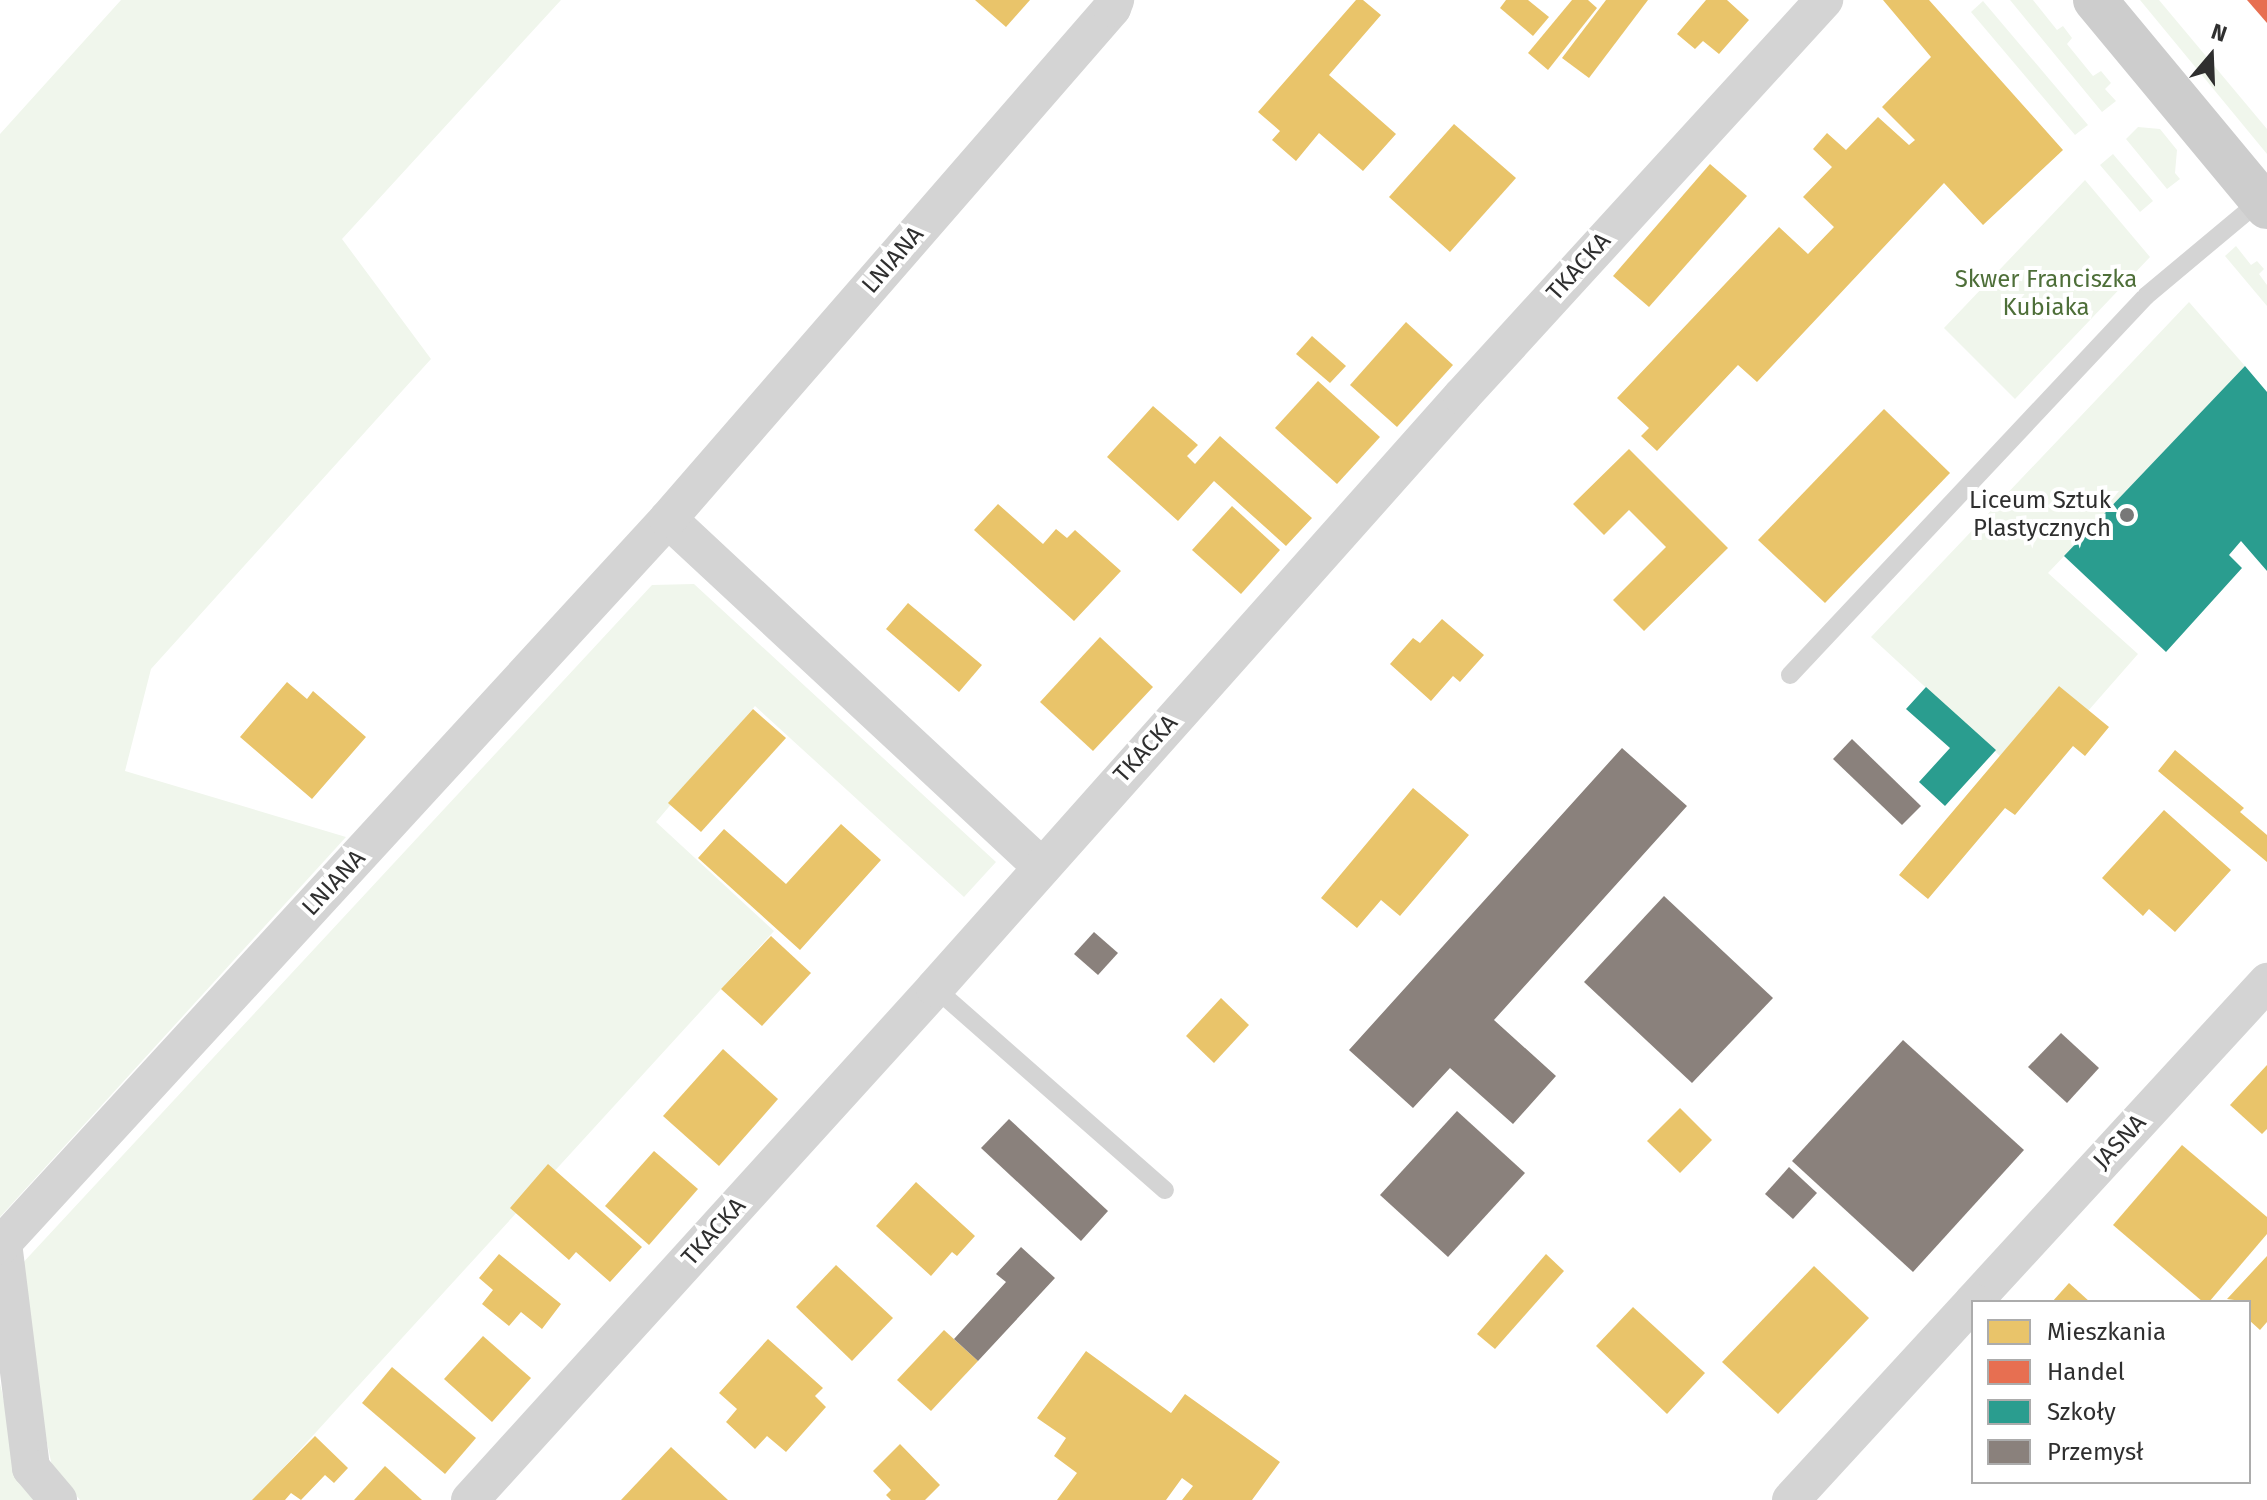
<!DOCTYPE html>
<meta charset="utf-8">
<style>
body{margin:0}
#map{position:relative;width:2267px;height:1500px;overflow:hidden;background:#fff;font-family:"Fira Sans",sans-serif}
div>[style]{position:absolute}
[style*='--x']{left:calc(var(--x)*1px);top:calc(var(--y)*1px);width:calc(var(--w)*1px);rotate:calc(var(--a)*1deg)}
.green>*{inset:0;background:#f0f6ec}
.homes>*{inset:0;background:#e9c46a}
.shops>*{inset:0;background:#e76f51}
.schools>*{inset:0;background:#2a9d8f}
.industry>*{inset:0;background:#8a817c}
.lane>*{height:18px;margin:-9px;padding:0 9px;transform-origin:9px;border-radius:9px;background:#d4d4d4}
.street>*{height:38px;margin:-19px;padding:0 19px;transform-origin:19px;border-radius:19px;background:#d4d4d4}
.secondary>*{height:44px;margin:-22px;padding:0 22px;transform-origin:22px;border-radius:22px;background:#cdcdcd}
.dots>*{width:22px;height:22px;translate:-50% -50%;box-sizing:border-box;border:4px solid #fff;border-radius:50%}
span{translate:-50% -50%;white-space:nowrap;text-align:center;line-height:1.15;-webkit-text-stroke:8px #fff;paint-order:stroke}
.street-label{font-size:24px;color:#2f2f2f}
.park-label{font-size:24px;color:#4e6f39}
.poi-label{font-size:24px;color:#2f2f2f}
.right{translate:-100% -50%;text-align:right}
.legend{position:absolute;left:1971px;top:1300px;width:280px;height:184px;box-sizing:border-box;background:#fff;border:2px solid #acacac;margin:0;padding:10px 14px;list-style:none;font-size:24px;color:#2f2f2f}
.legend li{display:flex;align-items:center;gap:16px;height:40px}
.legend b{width:40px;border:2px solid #acacac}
.north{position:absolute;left:2171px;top:16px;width:80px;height:80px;-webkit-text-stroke:6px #fff;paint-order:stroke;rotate:19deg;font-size:22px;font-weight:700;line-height:32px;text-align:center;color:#2f2f2f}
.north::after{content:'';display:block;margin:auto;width:28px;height:36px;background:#2f2f2f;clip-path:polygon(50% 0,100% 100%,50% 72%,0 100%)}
</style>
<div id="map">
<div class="green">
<div style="clip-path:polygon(121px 0,561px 0,342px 239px,431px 359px,151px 669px,125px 771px,346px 837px,0 1217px,0 134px)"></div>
<div style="clip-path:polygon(2010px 0,2033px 0,2057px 30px,2063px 26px,2072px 38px,2067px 44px,2093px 76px,2101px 71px,2111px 83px,2105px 89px,2116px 101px,2102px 112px)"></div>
<div style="clip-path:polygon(2140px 0,2159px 0,2267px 129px,2267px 154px)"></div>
<div style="clip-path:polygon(1983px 1px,2088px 125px,2075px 135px,1971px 12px)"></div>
<div style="clip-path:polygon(2138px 127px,2160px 129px,2177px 150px,2175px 173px,2180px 179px,2167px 189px,2126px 139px)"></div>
<div style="clip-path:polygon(2113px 154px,2153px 201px,2140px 212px,2100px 165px)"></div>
<div style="clip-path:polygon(2085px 180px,2150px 257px,2015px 399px,1944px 328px)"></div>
<div style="clip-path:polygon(2236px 246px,2251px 265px,2257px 261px,2264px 269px,2259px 274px,2267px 285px,2267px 306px,2225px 256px)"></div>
<div style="clip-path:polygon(2189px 302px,2245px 366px,2048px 573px,2138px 654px,2088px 711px,2059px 686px,2000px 756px,1871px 637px)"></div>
<div style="clip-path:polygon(694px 584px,996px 862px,964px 897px,755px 706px,656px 822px,774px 931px,254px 1500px,80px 1500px,52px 1466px,17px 1304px,19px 1267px,652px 585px)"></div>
<div style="clip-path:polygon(0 1383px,20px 1477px,39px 1500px,0 1500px)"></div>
</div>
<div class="homes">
<div style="clip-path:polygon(975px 0,1030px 0,1006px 27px)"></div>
<div style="clip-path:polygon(1356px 0,1363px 0,1381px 15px,1329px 75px,1396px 134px,1363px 171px,1319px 133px,1296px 161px,1272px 140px,1280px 131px,1258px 112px)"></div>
<div style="clip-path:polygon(1506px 0,1528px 0,1549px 17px,1533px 36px,1500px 8px)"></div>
<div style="clip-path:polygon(1572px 0,1588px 0,1597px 8px,1548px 70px,1528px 53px)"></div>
<div style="clip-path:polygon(1606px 0,1648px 0,1589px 78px,1562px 58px)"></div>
<div style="clip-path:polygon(1706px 0,1727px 0,1749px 20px,1719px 54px,1703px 41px,1695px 49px,1677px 34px)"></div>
<div style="clip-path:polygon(1883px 0,1929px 0,2063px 150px,1983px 225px,1944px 183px,1757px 382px,1738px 365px,1657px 451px,1641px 436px,1649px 428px,1617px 398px,1779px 227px,1808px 254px,1834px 227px,1803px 197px,1832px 167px,1813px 149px,1827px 133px,1846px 150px,1878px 117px,1909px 145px,1915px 140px,1882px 107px,1931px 57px)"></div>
<div style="clip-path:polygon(1454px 124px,1516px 178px,1450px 252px,1389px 197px)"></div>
<div style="clip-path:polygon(1710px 164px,1747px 196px,1649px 307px,1613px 276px)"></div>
<div style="clip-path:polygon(1406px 322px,1453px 365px,1397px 427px,1350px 385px)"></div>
<div style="clip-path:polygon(1312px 336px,1346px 366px,1330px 383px,1296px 354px)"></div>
<div style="clip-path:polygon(1318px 381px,1380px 437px,1337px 484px,1275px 428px)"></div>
<div style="clip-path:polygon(1153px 406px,1198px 445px,1187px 456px,1195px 464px,1220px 436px,1312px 518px,1286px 546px,1214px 481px,1178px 521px,1107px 457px)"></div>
<div style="clip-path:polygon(1884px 409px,1950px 473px,1825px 603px,1758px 540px)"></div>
<div style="clip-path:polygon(1629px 449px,1728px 548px,1644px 631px,1613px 600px,1666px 547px,1629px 510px,1604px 535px,1573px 504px)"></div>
<div style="clip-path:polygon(998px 504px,1043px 544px,1056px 529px,1067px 538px,1075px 530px,1121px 571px,1074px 621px,974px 530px)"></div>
<div style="clip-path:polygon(1232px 506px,1280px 550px,1241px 594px,1192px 550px)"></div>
<div style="clip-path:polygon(908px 603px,982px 665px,959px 692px,886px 629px)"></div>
<div style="clip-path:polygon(1442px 619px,1484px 655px,1460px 682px,1453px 676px,1431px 701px,1390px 664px,1413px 638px,1420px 643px)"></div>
<div style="clip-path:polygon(1100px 637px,1153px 687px,1093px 751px,1040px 702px)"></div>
<div style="clip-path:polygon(287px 682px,307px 699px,313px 691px,366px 737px,312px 799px,240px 737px)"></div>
<div style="clip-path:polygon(2059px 686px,2109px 727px,2085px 756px,2073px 746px,2015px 815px,2005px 808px,1928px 899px,1899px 875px)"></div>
<div style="clip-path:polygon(753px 709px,786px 738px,701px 832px,668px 803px)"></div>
<div style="clip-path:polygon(2175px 750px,2244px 808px,2240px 812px,2267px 835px,2267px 862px,2158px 771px)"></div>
<div style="clip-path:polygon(1413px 788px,1469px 835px,1400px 916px,1381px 900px,1357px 928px,1321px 898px)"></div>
<div style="clip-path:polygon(2164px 810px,2231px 870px,2175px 932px,2149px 909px,2143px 916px,2102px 878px)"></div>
<div style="clip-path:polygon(841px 824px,881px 860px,800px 950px,698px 858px,724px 829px,786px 884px)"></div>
<div style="clip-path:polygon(771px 936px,811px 973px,762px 1026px,721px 989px)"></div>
<div style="clip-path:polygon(1221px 998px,1249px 1025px,1214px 1063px,1186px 1036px)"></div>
<div style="clip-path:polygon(723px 1049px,778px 1099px,719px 1166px,663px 1116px)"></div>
<div style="clip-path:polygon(2267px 1065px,2267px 1129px,2262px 1134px,2230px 1105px)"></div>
<div style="clip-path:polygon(1680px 1108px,1712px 1140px,1680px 1173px,1647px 1141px)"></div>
<div style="clip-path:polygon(2182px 1145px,2267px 1217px,2267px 1234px,2209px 1302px,2203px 1302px,2113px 1225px)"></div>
<div style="clip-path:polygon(654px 1151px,698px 1189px,649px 1245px,605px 1206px)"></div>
<div style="clip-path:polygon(548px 1164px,642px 1247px,610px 1282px,576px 1252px,569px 1260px,510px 1208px)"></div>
<div style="clip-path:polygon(916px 1182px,975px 1236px,957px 1256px,952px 1252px,931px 1276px,876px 1226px)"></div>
<div style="clip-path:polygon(499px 1254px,561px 1304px,542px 1329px,521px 1312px,509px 1326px,482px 1304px,493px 1290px,479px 1278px)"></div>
<div style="clip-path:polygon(1546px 1254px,1564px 1271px,1495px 1349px,1477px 1334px)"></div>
<div style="clip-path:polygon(2267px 1256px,2267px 1322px,2260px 1330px,2249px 1320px,2249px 1302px,2227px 1299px)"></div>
<div style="clip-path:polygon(836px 1265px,893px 1318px,852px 1361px,796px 1307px)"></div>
<div style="clip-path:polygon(1814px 1266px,1869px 1318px,1778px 1414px,1722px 1362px)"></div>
<div style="clip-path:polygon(2069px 1283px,2090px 1302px,2052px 1302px)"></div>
<div style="clip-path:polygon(1633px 1307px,1705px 1373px,1667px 1414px,1596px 1346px)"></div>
<div style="clip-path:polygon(944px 1330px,978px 1361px,931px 1411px,897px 1380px)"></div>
<div style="clip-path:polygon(483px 1336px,531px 1378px,492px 1422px,444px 1379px)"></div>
<div style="clip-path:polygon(768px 1339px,823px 1388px,815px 1396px,826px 1407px,786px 1452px,767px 1436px,755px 1449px,726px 1422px,737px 1409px,719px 1393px)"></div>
<div style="clip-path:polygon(1086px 1351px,1171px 1413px,1185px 1394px,1280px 1462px,1252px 1500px,1182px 1500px,1193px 1486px,1182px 1478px,1166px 1500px,1057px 1500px,1077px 1473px,1054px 1456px,1066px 1438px,1037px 1418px)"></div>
<div style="clip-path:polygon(392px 1367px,476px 1438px,445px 1474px,362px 1403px)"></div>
<div style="clip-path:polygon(315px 1436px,348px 1468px,334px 1483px,325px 1475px,301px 1500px,291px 1493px,285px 1500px,252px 1500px)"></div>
<div style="clip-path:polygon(900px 1444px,940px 1485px,925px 1500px,891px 1500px,886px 1495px,891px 1490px,873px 1471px)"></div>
<div style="clip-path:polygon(671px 1447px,728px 1500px,621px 1500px)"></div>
<div style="clip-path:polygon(385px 1466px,422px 1500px,354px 1500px)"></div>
</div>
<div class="shops">
<div style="clip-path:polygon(2247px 0,2267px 0,2267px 23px)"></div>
</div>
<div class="schools">
<div style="clip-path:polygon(2245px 366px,2267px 392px,2267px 571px,2241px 541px,2229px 555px,2242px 568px,2166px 652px,2064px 556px)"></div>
<div style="clip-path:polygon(1926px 687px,1996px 750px,1945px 806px,1919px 782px,1950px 748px,1906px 709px)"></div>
</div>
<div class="industry">
<div style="clip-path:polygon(1852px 739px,1921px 806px,1902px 825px,1833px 759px)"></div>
<div style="clip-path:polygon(1622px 748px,1687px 806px,1494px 1020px,1556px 1076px,1513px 1124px,1450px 1068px,1413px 1108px,1349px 1050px)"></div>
<div style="clip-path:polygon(1664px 896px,1773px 998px,1692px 1083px,1584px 982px)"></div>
<div style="clip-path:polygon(1094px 932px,1118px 953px,1098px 975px,1074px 954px)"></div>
<div style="clip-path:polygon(2061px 1033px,2099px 1068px,2067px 1103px,2028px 1067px)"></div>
<div style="clip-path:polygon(1903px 1040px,2024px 1150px,1913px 1272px,1792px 1161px)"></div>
<div style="clip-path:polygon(1457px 1111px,1525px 1173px,1448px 1257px,1380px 1195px)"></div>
<div style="clip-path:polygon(1009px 1119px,1108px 1211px,1081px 1241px,981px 1148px)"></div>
<div style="clip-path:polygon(1789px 1167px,1817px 1193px,1793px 1219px,1765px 1194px)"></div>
<div style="clip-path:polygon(1021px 1247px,1055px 1278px,978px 1361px,954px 1339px,1006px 1282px,996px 1274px)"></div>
</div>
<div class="lane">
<div style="--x:1790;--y:675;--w:520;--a:-46.79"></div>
<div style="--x:2146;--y:296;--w:150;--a:-39.9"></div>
<div style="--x:935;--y:988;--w:306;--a:41.3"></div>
</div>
<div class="street">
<div style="--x:668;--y:519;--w:511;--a:42.94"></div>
<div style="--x:3;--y:1243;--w:227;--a:82.9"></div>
<div style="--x:31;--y:1468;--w:42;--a:49.8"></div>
<div style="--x:0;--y:1246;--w:987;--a:-47.42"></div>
<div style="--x:668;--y:519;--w:677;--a:-49.01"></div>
<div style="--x:1112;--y:8;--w:9;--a:-69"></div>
<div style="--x:1973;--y:1302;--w:435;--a:-47.4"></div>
<div style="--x:470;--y:1500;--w:692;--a:-47.75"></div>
<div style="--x:935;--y:988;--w:793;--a:-48.32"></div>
<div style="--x:1462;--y:396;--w:537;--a:-47.57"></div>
<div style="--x:1791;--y:1500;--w:269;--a:-47.4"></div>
</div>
<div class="secondary">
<div style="--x:2095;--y:0;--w:269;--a:50.3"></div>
</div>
<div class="dots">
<div style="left:2127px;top:515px;background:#787878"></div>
</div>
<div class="street-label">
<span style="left:893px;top:260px;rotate:-49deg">LNIANA</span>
<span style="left:1579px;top:267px;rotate:-48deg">TKACKA</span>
<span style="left:1146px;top:749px;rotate:-48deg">TKACKA</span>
<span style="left:334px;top:883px;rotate:-47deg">LNIANA</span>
<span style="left:2120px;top:1142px;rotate:-47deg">JASNA</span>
<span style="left:714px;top:1232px;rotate:-48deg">TKACKA</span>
</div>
<div class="park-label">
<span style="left:2046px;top:294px">Skwer Franciszka<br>Kubiaka</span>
</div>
<div class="poi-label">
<span class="right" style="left:2111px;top:515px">Liceum Sztuk<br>Plastycznych</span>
</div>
<ul class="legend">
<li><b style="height:22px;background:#e9c46a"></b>Mieszkania</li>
<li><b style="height:22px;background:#e76f51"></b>Handel</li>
<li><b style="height:22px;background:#2a9d8f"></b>Szkoły</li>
<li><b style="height:22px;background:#8a817c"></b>Przemysł</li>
</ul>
<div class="north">N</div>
</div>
